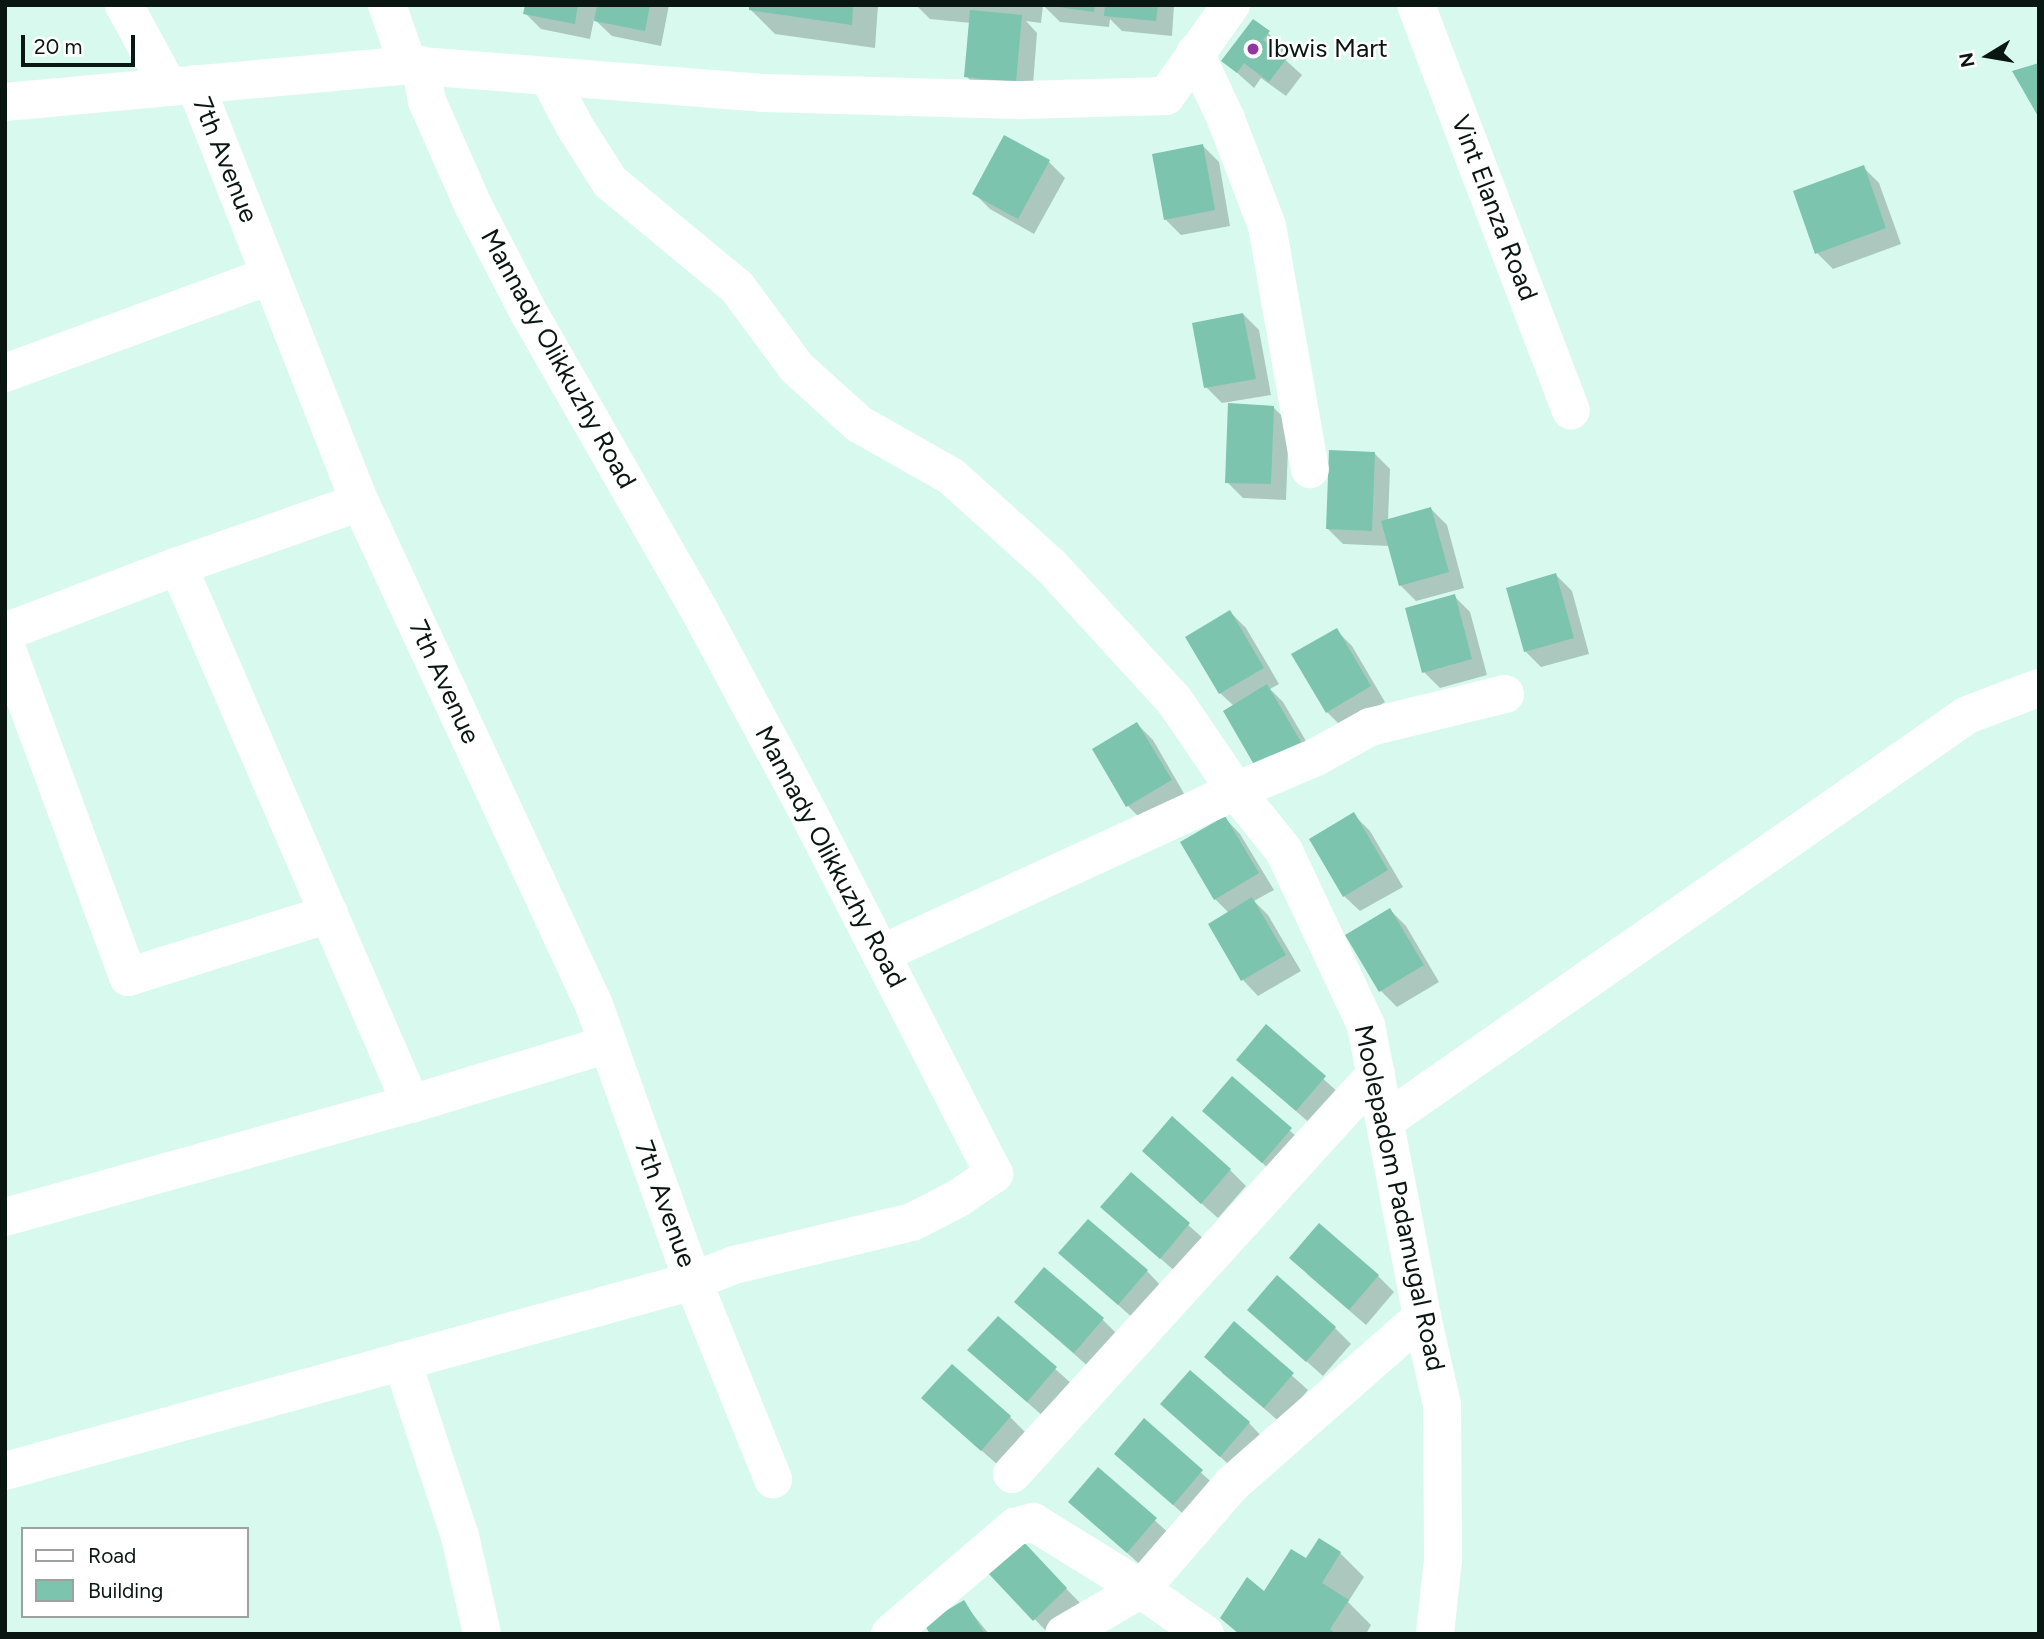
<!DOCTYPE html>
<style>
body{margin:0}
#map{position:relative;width:2044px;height:1639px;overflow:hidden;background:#d8faee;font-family:Figtree,sans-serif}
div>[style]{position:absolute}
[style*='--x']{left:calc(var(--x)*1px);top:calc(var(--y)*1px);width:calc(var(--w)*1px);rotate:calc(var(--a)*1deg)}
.shadow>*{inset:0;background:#0003}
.building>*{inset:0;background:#7cc4ae}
.street>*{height:38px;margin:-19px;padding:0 19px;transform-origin:19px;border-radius:19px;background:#fff}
.secondary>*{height:38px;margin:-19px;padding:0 19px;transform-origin:19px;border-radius:19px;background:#fff}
.dots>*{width:19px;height:19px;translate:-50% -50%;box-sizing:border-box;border:4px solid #fff;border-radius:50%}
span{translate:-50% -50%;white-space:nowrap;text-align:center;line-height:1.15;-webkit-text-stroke:5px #fff;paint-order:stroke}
.poi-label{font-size:26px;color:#0a1612}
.left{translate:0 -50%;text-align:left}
.street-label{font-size:26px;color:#0a1612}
.frame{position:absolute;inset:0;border:7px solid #0a1612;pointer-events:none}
.legend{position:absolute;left:21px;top:1527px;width:228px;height:91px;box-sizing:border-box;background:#fff;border:2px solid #9da2a0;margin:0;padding:9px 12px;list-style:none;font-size:21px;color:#0a1612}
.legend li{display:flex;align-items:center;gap:14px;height:35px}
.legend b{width:35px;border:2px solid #9da2a0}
.north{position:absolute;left:1953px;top:21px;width:70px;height:70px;-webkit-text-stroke:5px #fff;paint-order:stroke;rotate:259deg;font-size:19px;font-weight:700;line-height:28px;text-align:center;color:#0a1612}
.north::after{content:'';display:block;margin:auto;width:24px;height:32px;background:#0a1612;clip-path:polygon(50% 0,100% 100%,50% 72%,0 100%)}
.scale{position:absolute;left:21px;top:35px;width:114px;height:32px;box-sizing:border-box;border:4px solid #0a1612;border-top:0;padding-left:9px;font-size:21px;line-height:24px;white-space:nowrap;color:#0a1612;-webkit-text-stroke:5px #fff;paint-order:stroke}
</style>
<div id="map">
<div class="shadow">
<div style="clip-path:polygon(527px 5px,669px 5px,661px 46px,612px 36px,594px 19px,590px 39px,541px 29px,525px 13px)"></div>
<div style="clip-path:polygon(751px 5px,878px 5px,875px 48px,775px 34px,751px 10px)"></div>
<div style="clip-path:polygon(916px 5px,1043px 5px,1041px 23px,1026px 21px,1037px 33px,1032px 97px,982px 92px,966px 76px,971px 23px,930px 19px)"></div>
<div style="clip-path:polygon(1043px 5px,1174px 5px,1172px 36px,1122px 31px,1110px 19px,1109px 27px,1060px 22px)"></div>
<div style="clip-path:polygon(1268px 33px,1284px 49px,1280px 55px,1302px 75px,1286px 96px,1261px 78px,1254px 88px,1224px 61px)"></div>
<div style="clip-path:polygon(1005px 137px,1049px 162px,1065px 178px,1034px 234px,990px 209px,974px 193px)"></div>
<div style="clip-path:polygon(1203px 146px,1219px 162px,1230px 226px,1181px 235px,1165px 219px)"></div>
<div style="clip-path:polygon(1863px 167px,1879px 183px,1901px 244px,1833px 269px,1817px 253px)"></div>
<div style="clip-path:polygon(1243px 314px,1259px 330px,1271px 395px,1222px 403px,1206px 387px)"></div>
<div style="clip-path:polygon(1273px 407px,1289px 423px,1286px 500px,1243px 498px,1227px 482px)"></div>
<div style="clip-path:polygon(1374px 453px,1390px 469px,1388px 521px,1431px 509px,1447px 525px,1464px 588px,1416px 601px,1400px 585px,1390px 546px,1343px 544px,1327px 528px)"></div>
<div style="clip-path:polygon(1556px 575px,1572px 591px,1589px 654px,1541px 667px,1525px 651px)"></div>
<div style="clip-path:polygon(1454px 596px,1470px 612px,1487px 675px,1440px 688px,1424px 672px)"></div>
<div style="clip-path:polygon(1230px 612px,1246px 628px,1279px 684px,1270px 689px,1283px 702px,1316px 758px,1234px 706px,1220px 693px,1187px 637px)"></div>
<div style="clip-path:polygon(1336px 630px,1352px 646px,1385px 702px,1343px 728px,1327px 712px)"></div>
<div style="clip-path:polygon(1137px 724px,1153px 740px,1186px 797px,1144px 822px,1128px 806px)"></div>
<div style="clip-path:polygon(1354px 815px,1370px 831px,1403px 887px,1360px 911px,1344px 896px)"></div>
<div style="clip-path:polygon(1225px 818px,1240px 834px,1274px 890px,1254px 901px,1268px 915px,1301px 971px,1258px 996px,1243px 980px,1210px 924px,1229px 913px,1215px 899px)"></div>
<div style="clip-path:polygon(1390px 910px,1406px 926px,1439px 982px,1397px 1007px,1381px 991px,1348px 935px)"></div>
<div style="clip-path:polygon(1266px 1027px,1340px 1094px,1313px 1126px,1238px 1060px)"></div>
<div style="clip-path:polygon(1232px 1079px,1307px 1146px,1279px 1178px,1205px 1111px)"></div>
<div style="clip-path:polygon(1160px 1167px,1230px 1170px,1246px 1186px,1218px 1218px)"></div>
<div style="clip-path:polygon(1131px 1174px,1205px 1240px,1177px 1273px,1119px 1222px)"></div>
<div style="clip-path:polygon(1060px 1253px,1147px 1271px,1162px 1287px,1134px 1319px)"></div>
<div style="clip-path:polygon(1307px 1274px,1378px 1276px,1394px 1292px,1366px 1325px)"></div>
<div style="clip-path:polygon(1249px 1310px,1335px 1328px,1351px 1344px,1323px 1376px)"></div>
<div style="clip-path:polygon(1032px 1317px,1103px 1320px,1118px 1335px,1090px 1368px)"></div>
<div style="clip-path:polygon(998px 1318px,1072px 1384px,1044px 1417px,986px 1366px)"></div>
<div style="clip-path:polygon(1234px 1324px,1308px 1390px,1281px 1423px,1222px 1373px)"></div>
<div style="clip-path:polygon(1162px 1404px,1249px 1423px,1264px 1439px,1236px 1471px)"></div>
<div style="clip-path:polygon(940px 1414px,1010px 1417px,1026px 1433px,998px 1465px)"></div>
<div style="clip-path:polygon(1144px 1421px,1218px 1488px,1190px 1520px,1116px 1454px)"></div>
<div style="clip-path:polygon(1098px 1469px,1172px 1536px,1144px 1568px,1070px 1502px)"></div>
<div style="clip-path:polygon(1319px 1540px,1340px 1553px,1364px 1577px,1348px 1602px,1371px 1625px,1366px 1634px,1239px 1634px,1265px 1594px,1306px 1561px)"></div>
<div style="clip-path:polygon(1022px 1543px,1082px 1605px,1049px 1634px,990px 1573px)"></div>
<div style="clip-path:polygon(963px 1602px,989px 1634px,932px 1634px)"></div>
</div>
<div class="building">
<div style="clip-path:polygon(525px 5px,578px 5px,575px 24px,523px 14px)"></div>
<div style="clip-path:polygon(597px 5px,650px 5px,645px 31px,594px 21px)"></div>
<div style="clip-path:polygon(749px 5px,853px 5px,852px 25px,749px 10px)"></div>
<div style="clip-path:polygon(1045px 5px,1095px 5px,1094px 12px)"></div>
<div style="clip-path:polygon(1105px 5px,1158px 5px,1156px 21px,1104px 16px)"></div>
<div style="clip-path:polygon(970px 10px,1022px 15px,1016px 82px,964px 77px)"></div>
<div style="clip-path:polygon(1253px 19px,1270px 31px,1263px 40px,1287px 58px,1269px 82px,1244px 63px,1237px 73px,1221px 61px)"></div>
<div style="clip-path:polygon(2039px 63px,2039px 118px,2012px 71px)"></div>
<div style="clip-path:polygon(1004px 135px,1050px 160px,1018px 219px,972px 194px)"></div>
<div style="clip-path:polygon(1203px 144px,1215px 210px,1164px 220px,1152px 154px)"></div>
<div style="clip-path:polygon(1864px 165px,1886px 228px,1815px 254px,1793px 191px)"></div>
<div style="clip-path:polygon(1243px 313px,1256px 379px,1204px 388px,1192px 323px)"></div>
<div style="clip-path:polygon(1228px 403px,1274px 406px,1271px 484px,1225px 483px)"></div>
<div style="clip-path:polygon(1329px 450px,1375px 452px,1372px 531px,1326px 529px)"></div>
<div style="clip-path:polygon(1431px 507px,1449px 572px,1399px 586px,1381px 521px)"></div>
<div style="clip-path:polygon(1556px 573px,1574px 638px,1524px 652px,1506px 588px)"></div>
<div style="clip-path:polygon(1455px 594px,1472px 659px,1422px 673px,1405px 608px)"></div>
<div style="clip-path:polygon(1230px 610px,1264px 668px,1219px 694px,1185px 637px)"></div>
<div style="clip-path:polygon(1337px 628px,1371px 686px,1326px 713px,1291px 654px)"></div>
<div style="clip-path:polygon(1267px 684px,1301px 742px,1256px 768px,1223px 711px)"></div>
<div style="clip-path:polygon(1137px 722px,1172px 780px,1126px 807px,1092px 749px)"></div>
<div style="clip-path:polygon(1354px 812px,1388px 870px,1343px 897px,1309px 839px)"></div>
<div style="clip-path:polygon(1225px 816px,1259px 873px,1214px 900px,1180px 842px)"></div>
<div style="clip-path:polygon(1252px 897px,1286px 955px,1241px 981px,1208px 924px)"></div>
<div style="clip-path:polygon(1390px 908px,1424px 965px,1379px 992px,1345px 935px)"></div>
<div style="clip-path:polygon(1266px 1024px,1326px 1076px,1296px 1111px,1236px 1060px)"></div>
<div style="clip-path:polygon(1232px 1076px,1292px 1128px,1262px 1163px,1202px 1111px)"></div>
<div style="clip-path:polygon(1172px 1116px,1231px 1169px,1201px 1204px,1142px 1151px)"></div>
<div style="clip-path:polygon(1131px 1172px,1190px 1223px,1160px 1259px,1100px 1207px)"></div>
<div style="clip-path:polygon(1088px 1219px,1148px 1270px,1118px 1305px,1058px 1253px)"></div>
<div style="clip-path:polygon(1319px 1223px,1379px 1275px,1349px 1310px,1289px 1258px)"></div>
<div style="clip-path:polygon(1044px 1267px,1104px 1318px,1074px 1353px,1014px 1302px)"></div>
<div style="clip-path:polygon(1277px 1275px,1336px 1327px,1306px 1362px,1247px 1310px)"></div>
<div style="clip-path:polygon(998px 1316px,1057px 1367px,1027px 1402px,967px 1350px)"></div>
<div style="clip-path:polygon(1234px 1321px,1294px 1373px,1264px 1408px,1204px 1357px)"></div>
<div style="clip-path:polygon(952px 1364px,1011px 1416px,981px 1451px,921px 1398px)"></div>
<div style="clip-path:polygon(1190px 1370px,1250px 1422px,1220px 1457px,1160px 1404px)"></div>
<div style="clip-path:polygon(1144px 1418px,1203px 1470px,1173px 1505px,1114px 1454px)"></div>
<div style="clip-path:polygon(1098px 1467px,1157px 1518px,1127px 1553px,1068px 1502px)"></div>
<div style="clip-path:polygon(1319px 1538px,1341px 1552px,1322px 1583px,1349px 1600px,1330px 1629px,1336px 1634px,1239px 1634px,1220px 1618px,1247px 1577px,1264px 1591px,1291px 1549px,1306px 1558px)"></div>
<div style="clip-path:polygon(1022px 1540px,1067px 1588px,1033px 1621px,988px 1573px)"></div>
<div style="clip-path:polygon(964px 1600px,985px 1634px,930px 1634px,924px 1624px)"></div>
</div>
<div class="street">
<div style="--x:124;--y:5;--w:92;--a:61.5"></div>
<div style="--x:387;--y:5;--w:64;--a:70.7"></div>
<div style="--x:1416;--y:5;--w:434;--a:69.1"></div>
<div style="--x:1195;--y:53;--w:73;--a:64.8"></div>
<div style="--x:1226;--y:119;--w:115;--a:69"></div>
<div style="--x:1267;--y:226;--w:247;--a:80"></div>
<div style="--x:548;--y:76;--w:58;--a:62.1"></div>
<div style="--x:575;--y:127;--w:65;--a:57.5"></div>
<div style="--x:610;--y:182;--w:165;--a:39.6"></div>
<div style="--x:737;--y:287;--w:101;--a:53.5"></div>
<div style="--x:797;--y:368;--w:84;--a:42.1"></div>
<div style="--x:859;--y:424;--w:106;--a:29.5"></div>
<div style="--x:951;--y:476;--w:135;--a:42"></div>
<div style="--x:1051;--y:566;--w:182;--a:47.5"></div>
<div style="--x:1174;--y:700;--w:110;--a:55.7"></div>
<div style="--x:1236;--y:791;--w:77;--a:51.3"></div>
<div style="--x:1284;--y:851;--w:192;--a:64.8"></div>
<div style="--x:1366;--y:1025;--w:297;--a:79.1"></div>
<div style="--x:1422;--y:1317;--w:89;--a:77.1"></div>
<div style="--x:1442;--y:1404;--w:156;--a:89.6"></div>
<div style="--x:1443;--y:1560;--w:74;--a:96.2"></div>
<div style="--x:195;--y:84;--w:449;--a:68.5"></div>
<div style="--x:360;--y:502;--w:555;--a:65.05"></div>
<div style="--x:594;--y:1005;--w:293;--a:70.3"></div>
<div style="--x:693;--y:1281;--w:214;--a:68"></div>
<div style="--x:5;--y:373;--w:283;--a:-20.2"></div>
<div style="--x:360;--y:502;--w:193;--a:160.6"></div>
<div style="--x:178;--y:566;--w:586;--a:66.58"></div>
<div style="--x:5;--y:632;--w:185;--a:-20.9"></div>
<div style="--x:5;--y:644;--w:355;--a:69.7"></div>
<div style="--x:128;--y:977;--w:211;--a:-17.4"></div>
<div style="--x:881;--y:954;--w:391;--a:-24.7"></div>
<div style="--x:1236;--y:791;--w:87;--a:-23"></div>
<div style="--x:1316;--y:757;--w:62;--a:-29.1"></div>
<div style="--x:1370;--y:727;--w:139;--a:-13.7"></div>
<div style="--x:1385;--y:1121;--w:710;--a:-34.9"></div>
<div style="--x:1967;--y:715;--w:77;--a:-20.6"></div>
<div style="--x:5;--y:1217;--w:421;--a:-15.6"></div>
<div style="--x:411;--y:1104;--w:206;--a:-16.9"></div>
<div style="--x:402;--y:1361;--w:184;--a:71.7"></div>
<div style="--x:460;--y:1536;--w:100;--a:77.3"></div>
<div style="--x:5;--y:1471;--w:714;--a:-15.44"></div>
<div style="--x:693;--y:1281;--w:44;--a:-21.3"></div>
<div style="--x:734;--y:1265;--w:183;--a:-13.6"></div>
<div style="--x:912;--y:1222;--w:51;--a:-27.1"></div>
<div style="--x:957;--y:1199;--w:45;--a:-34"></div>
<div style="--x:994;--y:1174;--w:405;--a:-117.2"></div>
<div style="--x:809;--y:814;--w:226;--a:-118.3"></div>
<div style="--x:702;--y:615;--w:344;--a:-119.8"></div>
<div style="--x:531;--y:317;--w:126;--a:-117.4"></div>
<div style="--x:473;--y:205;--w:114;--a:-113.9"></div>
<div style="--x:427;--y:101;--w:37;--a:-101"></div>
<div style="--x:1012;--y:1474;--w:541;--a:-47.7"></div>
<div style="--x:890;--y:1634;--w:165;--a:-40.6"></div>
<div style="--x:1015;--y:1527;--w:19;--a:-16"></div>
<div style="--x:1033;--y:1522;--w:114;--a:31.7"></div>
<div style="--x:1130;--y:1582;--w:91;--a:34.7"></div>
<div style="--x:1064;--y:1634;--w:89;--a:-30.3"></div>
<div style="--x:1141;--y:1589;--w:139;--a:-49.1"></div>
<div style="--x:1232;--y:1484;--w:253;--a:-41.3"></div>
</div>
<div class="secondary">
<div style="--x:5;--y:102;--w:405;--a:-5.2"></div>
<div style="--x:408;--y:65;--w:358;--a:4.5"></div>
<div style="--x:765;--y:93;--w:257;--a:1.6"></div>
<div style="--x:1022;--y:100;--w:144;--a:-1.6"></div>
<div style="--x:1166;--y:96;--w:112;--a:-54.5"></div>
</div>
<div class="dots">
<div style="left:1253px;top:49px;background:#9337a0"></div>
</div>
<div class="poi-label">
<span class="left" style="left:1267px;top:49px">Ibwis Mart</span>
</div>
<div class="street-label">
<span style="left:225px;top:160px;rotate:68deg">7th Avenue</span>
<span style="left:1494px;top:208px;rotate:69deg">Vint Elanza Road</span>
<span style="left:558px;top:359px;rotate:61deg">Mannady Olikkuzhy Road</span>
<span style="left:444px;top:682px;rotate:65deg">7th Avenue</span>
<span style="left:830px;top:857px;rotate:62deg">Mannady Olikkuzhy Road</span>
<span style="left:1399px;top:1198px;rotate:78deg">Moolepadom Padamugal Road</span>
<span style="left:665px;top:1204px;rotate:70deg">7th Avenue</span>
</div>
<div class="frame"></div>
<ul class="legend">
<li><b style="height:9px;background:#fff"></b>Road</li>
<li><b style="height:19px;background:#7cc4ae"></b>Building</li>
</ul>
<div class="north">N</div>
<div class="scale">20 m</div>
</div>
